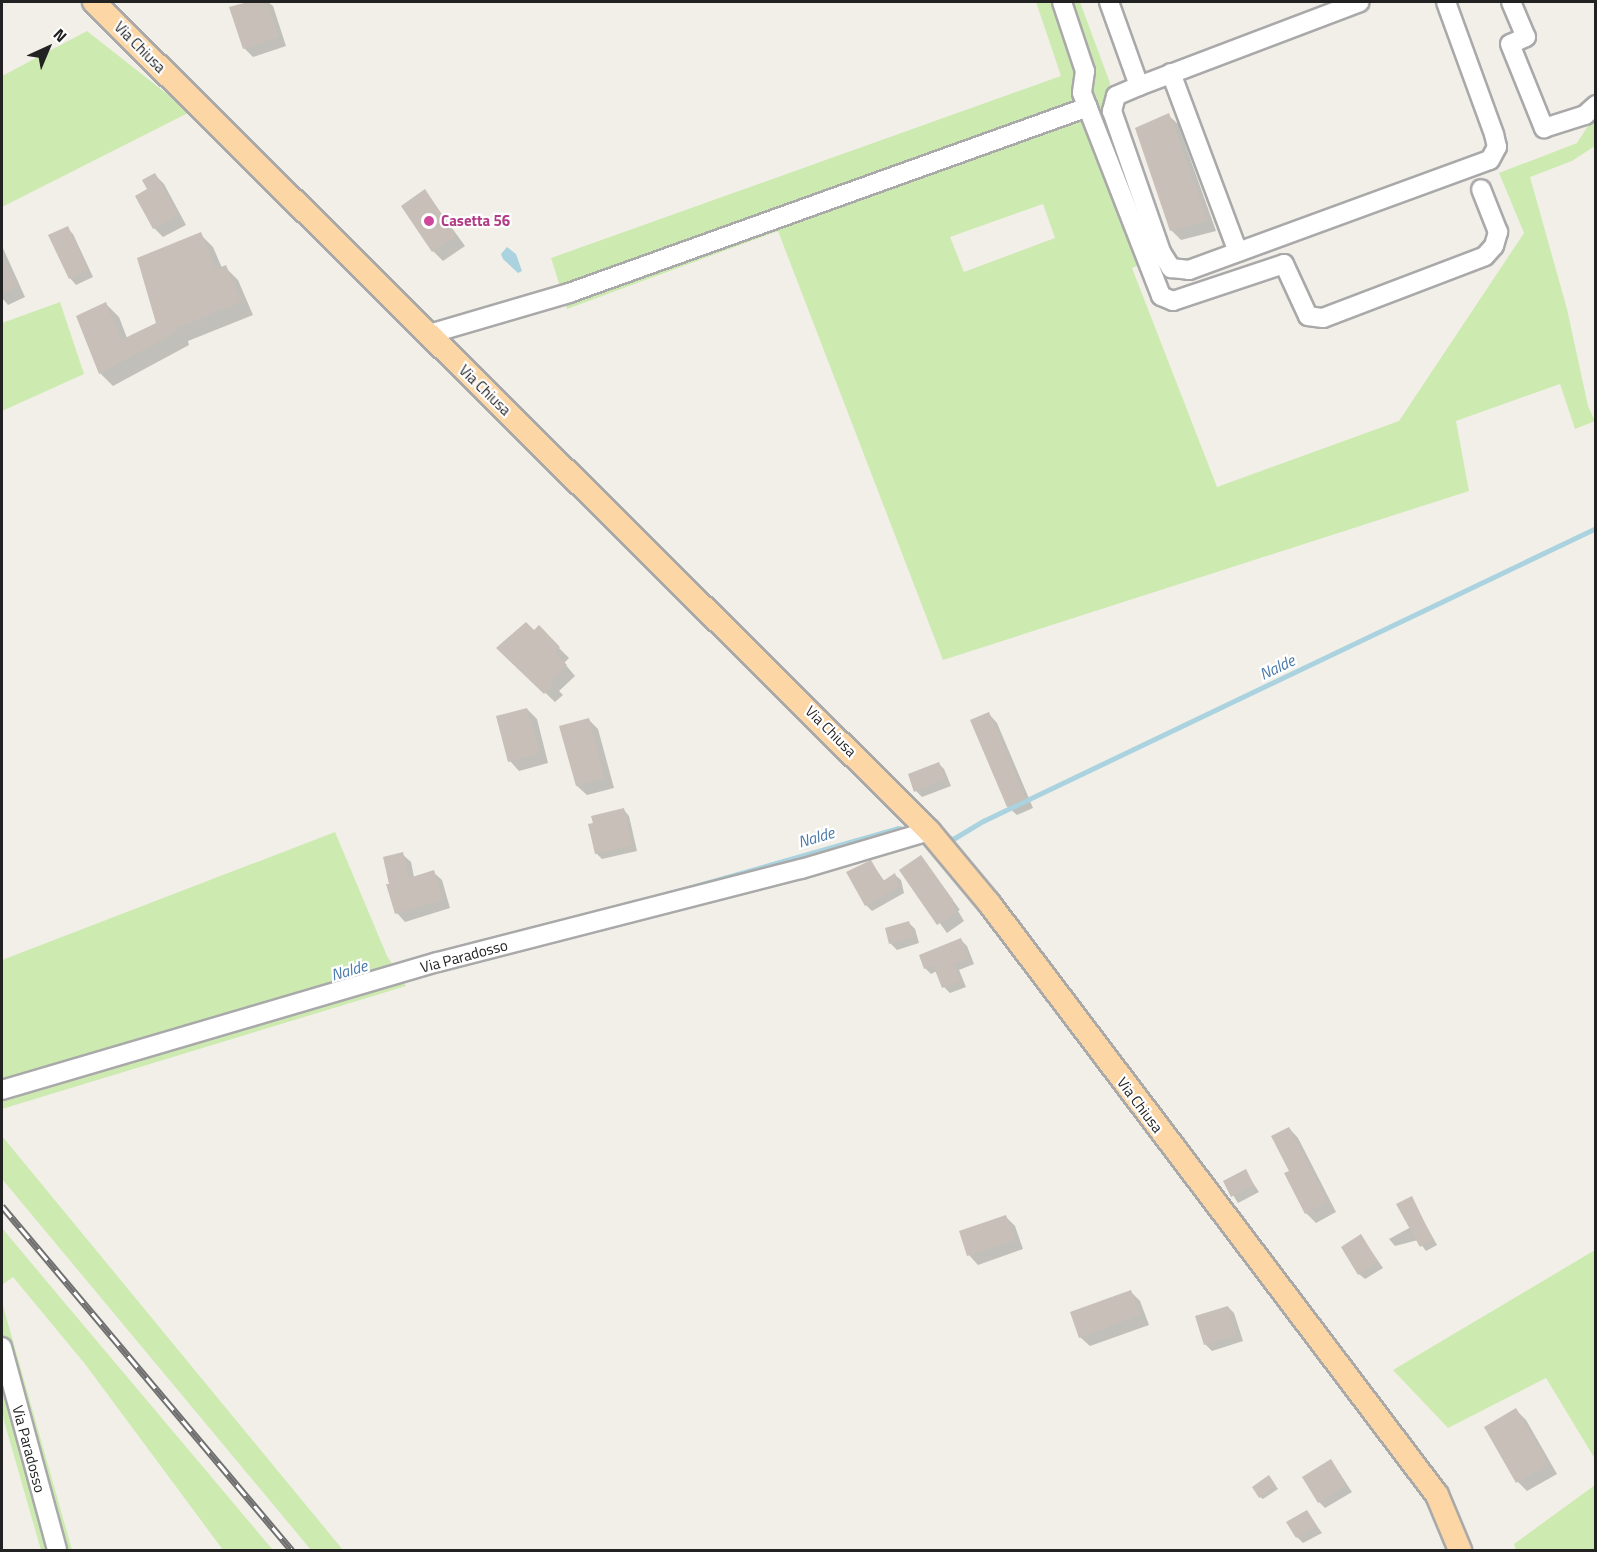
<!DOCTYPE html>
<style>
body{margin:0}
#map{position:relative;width:1597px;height:1552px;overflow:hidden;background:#f2efe9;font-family:"Titillium Web",sans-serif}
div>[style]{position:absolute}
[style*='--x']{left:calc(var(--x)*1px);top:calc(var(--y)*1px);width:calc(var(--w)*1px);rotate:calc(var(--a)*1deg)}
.grass>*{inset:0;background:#cdebb0}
.water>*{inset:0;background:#aad3df}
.shadow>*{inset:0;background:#0003}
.stream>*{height:5px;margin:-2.5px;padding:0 2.5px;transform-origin:2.5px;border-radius:2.5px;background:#aad3df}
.building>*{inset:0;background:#c7bfb8}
.roads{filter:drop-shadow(2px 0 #a9a9a9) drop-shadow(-2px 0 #a9a9a9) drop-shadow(0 2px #a9a9a9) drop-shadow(0 -2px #a9a9a9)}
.minor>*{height:18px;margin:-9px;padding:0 9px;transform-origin:9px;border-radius:9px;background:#fff}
.major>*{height:22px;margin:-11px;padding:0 11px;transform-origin:11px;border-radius:11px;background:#fcd6a4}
.rail>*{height:7px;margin-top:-3.5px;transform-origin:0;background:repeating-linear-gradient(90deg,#fff 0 14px,#707070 0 28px);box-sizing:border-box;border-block:2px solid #707070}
.dots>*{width:16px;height:16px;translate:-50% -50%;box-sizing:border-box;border:3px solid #fff;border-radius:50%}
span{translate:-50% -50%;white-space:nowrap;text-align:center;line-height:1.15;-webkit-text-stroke:4.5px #fff;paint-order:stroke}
.street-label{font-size:15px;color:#222}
.hotel-label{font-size:15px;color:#b23c85;font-weight:700}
.left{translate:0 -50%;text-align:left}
.water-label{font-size:16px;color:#4a7aab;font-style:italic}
.frame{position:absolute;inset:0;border:3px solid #222;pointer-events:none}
.north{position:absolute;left:18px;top:18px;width:60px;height:60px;-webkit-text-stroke:4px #fff;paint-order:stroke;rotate:44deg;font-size:16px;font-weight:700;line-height:24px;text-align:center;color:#222}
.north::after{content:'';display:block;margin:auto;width:21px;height:27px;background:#222;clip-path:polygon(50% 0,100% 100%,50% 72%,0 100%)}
</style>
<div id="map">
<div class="grass">
<div style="clip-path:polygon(evenodd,1036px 2px,1080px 2px,1110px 83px,1106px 114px,1156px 258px,1132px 268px,1217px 487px,1399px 421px,1524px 233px,1499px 173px,1577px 143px,1595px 115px,1595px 146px,1572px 161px,1530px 177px,1567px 309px,1588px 406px,1595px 421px,1575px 429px,1560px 384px,1456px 421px,1469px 491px,943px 660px,778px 231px,567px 309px,551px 258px,1061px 76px,1036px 2px,1043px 204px,1055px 238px,964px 272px,950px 237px,1043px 204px)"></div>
<div style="clip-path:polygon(87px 31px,190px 112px,2px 207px,2px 76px)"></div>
<div style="clip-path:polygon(60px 302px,84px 374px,2px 411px,2px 323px)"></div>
<div style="clip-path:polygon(335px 832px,387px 956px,406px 986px,2px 1109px,2px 960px)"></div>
<div style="clip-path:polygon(2px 1136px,343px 1550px,311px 1550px,2px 1179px)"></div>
<div style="clip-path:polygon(2px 1228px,64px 1302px,273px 1550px,223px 1550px,85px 1364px,13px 1277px,2px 1285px)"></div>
<div style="clip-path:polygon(1595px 1250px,1595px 1459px,1546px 1378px,1448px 1428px,1393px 1370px)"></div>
<div style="clip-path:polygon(2px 1302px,72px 1550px,41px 1550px,4px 1421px,2px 1408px)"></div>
<div style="clip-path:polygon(1595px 1485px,1595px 1550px,1516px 1550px,1514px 1544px)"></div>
</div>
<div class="water">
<div style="clip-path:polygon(507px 247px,516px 254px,522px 271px,518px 273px,503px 259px,501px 254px)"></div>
</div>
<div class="shadow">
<div style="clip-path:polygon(252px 2px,268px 2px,273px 6px,286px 46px,253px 57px,244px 48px,231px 8px)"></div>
<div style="clip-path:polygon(1168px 115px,1178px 124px,1216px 231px,1181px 240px,1171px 230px)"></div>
<div style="clip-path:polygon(155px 175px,164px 184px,186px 225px,163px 237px,154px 228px,149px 190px)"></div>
<div style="clip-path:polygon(425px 191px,465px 246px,443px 261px,433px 251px)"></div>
<div style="clip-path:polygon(67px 228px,73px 234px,93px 277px,76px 285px,70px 278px)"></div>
<div style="clip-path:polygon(200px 234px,213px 247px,222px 268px,225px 267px,238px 280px,253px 315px,188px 341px,189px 345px,113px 386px,100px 373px,106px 304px,119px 317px,127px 338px,158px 324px)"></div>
<div style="clip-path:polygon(2px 246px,25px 297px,8px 305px,2px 298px)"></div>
<div style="clip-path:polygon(539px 628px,569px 658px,564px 663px,575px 676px,559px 691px,563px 695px,555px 702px,498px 648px)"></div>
<div style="clip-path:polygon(527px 709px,537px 719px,548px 763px,519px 771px,510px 761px)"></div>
<div style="clip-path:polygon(989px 714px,997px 723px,1033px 808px,1017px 815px,1008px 807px,972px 721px)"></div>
<div style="clip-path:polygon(588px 719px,598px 729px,614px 788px,587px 795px,577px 786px)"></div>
<div style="clip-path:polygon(938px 763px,944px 769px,951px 786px,922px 797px,916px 791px)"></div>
<div style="clip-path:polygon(624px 810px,629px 816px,637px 851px,602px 859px,596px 853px)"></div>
<div style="clip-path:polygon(402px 854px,411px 862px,414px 877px,433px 872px,442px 880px,450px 908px,405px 922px,397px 913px,391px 885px)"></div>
<div style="clip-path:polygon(921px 857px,960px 910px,958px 911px,964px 921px,947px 933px,901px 870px)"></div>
<div style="clip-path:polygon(871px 862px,885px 882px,895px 875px,901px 880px,904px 893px,872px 911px,866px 905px)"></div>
<div style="clip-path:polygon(909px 923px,915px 929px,919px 943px,897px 950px,891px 944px,886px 929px)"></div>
<div style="clip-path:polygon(961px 940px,967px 946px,974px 964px,959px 970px,966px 987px,950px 993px,944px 987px,937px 971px,931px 974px,925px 968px)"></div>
<div style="clip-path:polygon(1289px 1128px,1298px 1138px,1336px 1212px,1316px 1223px,1306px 1213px,1291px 1172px)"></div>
<div style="clip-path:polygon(1245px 1171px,1259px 1192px,1238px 1203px,1225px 1182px)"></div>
<div style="clip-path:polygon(1411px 1198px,1437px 1245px,1426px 1251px,1418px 1240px,1395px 1246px,1389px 1239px,1411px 1227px)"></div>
<div style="clip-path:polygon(1006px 1217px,1015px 1226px,1023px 1249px,978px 1265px,969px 1255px)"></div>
<div style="clip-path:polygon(1361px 1236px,1383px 1268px,1365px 1279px,1359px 1274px)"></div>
<div style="clip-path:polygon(1131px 1292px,1140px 1301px,1149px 1325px,1090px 1346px,1080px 1337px)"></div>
<div style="clip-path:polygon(1228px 1307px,1234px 1313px,1243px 1341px,1212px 1351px,1206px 1345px,1197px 1317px)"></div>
<div style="clip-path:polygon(1516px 1410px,1526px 1420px,1557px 1474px,1527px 1491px,1518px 1482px)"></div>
<div style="clip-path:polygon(1331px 1461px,1352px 1492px,1325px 1508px,1319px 1502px)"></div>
<div style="clip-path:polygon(1271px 1480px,1278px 1489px,1263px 1499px,1260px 1497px)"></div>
<div style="clip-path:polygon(1307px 1512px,1322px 1533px,1303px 1543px,1297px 1537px)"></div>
</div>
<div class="stream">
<div style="--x:945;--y:837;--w:8;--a:14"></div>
<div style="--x:953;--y:839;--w:35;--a:-31"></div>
<div style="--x:983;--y:821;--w:679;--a:-25.55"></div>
<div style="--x:667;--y:894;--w:240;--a:-15.9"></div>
<div style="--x:898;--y:828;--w:11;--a:10"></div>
</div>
<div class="building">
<div style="clip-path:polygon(248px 2px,267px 2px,279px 37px,243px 49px,229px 7px)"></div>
<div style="clip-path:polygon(1169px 113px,1208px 221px,1170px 231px,1135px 128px)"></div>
<div style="clip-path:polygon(155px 173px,178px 215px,153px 229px,135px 196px,147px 189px,142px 180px)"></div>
<div style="clip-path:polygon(425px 189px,456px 236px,432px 252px,401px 206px)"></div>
<div style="clip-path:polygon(68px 226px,88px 270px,69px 279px,48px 235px)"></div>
<div style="clip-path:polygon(201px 232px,216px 269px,226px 265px,241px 302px,176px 328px,177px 332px,99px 374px,76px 316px,106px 302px,121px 340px,156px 323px,137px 258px)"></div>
<div style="clip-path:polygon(2px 253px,17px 287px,2px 294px)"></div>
<div style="clip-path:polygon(526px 622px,534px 630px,539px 625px,560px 647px,555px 652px,567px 665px,551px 681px,554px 684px,544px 694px,496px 648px)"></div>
<div style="clip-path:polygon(527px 708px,540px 753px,508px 762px,496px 716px)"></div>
<div style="clip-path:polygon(989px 712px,1026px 799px,1007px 807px,970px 720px)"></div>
<div style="clip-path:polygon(589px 718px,605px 778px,576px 786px,559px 726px)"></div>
<div style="clip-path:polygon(939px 762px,946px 779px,914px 792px,908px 774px)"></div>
<div style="clip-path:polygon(624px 808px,632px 846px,595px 854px,588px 824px,593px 823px,591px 816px)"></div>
<div style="clip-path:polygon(403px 852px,409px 878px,434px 870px,443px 900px,395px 914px,386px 884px,389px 884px,383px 857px)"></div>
<div style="clip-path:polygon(921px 855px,953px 900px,951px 902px,957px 912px,937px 925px,899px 870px)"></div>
<div style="clip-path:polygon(871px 860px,883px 881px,895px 873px,899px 887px,865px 906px,846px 872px)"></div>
<div style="clip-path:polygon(909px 921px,914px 937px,889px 944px,885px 928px)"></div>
<div style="clip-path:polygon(961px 938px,969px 958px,954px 964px,961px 981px,942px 988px,933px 965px,924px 969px,919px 955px)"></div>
<div style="clip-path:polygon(1289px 1127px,1328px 1202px,1305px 1214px,1284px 1173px,1289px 1171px,1271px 1136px)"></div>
<div style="clip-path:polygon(1246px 1169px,1254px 1185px,1231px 1197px,1223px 1181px)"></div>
<div style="clip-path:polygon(1412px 1196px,1433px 1240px,1420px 1247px,1396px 1204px)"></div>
<div style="clip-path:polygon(1006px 1215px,1015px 1240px,967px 1256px,959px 1231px)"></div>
<div style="clip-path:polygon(1361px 1234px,1378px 1262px,1358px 1275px,1341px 1247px)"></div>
<div style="clip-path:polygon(1131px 1290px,1140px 1315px,1079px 1338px,1070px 1312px)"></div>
<div style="clip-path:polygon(1228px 1306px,1237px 1335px,1204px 1345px,1195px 1316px)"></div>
<div style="clip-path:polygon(1516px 1408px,1549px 1464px,1516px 1483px,1484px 1427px)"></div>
<div style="clip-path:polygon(1331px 1459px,1347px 1485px,1318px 1503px,1302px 1477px)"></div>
<div style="clip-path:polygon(1269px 1475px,1276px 1486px,1259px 1498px,1252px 1487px)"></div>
<div style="clip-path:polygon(1307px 1510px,1317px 1526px,1296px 1538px,1286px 1522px)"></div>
</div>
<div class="roads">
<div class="minor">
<div style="--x:1062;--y:2;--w:73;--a:71.6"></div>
<div style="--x:1085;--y:71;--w:22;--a:98"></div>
<div style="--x:1082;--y:93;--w:218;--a:68.7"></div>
<div style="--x:1161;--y:296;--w:13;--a:23"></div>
<div style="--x:1173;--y:301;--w:117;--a:-18.4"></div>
<div style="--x:1284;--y:264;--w:57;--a:65.2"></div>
<div style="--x:1308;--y:316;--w:15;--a:8"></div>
<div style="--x:1323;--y:318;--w:173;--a:-20.9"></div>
<div style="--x:1485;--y:256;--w:13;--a:-48"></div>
<div style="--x:1494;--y:246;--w:15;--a:-74"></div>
<div style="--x:1498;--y:232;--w:46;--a:-111.6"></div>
<div style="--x:1109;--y:2;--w:89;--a:70.3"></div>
<div style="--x:1139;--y:86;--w:236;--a:-20.8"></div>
<div style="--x:1511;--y:2;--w:38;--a:67"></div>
<div style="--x:1526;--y:37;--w:17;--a:156"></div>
<div style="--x:1510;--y:44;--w:91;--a:68"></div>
<div style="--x:1544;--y:128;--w:43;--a:-17.6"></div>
<div style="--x:1585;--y:115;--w:15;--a:-42"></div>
<div style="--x:1171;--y:73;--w:191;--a:69.5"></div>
<div style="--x:1139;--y:86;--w:25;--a:157"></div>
<div style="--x:1116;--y:96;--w:16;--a:105"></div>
<div style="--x:1112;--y:111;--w:149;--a:70.8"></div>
<div style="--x:1161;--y:252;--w:19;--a:58"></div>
<div style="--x:1171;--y:268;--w:18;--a:6"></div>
<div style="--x:1189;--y:270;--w:320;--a:-20.1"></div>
<div style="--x:1490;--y:160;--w:15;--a:-62"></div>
<div style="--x:1497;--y:147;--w:13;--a:-103"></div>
<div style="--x:1494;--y:134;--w:140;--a:-110"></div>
<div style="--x:429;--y:334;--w:146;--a:-16.3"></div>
<div style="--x:569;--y:293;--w:551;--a:-19.72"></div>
<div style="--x:2;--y:1090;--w:454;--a:-16.4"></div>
<div style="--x:438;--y:962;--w:375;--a:-14.4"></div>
<div style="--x:801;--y:869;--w:134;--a:-16.5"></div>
<div style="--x:2;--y:1347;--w:210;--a:74.8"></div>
</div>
<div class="major">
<div style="--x:94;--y:2;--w:1177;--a:44.79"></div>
<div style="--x:929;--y:831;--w:94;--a:50.2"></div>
<div style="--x:989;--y:903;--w:742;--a:52.88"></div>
<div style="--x:1437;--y:1495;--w:60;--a:67.3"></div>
</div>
</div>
<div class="rail">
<div style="--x:2;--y:1206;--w:450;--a:49.9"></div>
</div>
<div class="dots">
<div style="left:429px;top:221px;background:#d1479c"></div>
</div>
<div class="street-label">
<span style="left:140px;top:47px;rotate:45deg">Via Chiusa</span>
<span style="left:485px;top:390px;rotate:44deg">Via Chiusa</span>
<span style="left:831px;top:731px;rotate:45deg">Via Chiusa</span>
<span style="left:464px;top:956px;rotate:-15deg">Via Paradosso</span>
<span style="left:1140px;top:1105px;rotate:53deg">Via Chiusa</span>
<span style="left:29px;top:1449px;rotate:75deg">Via Paradosso</span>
</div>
<div class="hotel-label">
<span class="left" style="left:441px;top:221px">Casetta 56</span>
</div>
<div class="water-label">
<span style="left:1277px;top:667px;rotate:-26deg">Nalde</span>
<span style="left:816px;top:837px;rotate:-16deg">Nalde</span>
<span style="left:349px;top:970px;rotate:-16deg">Nalde</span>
</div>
<div class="frame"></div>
<div class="north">N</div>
</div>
